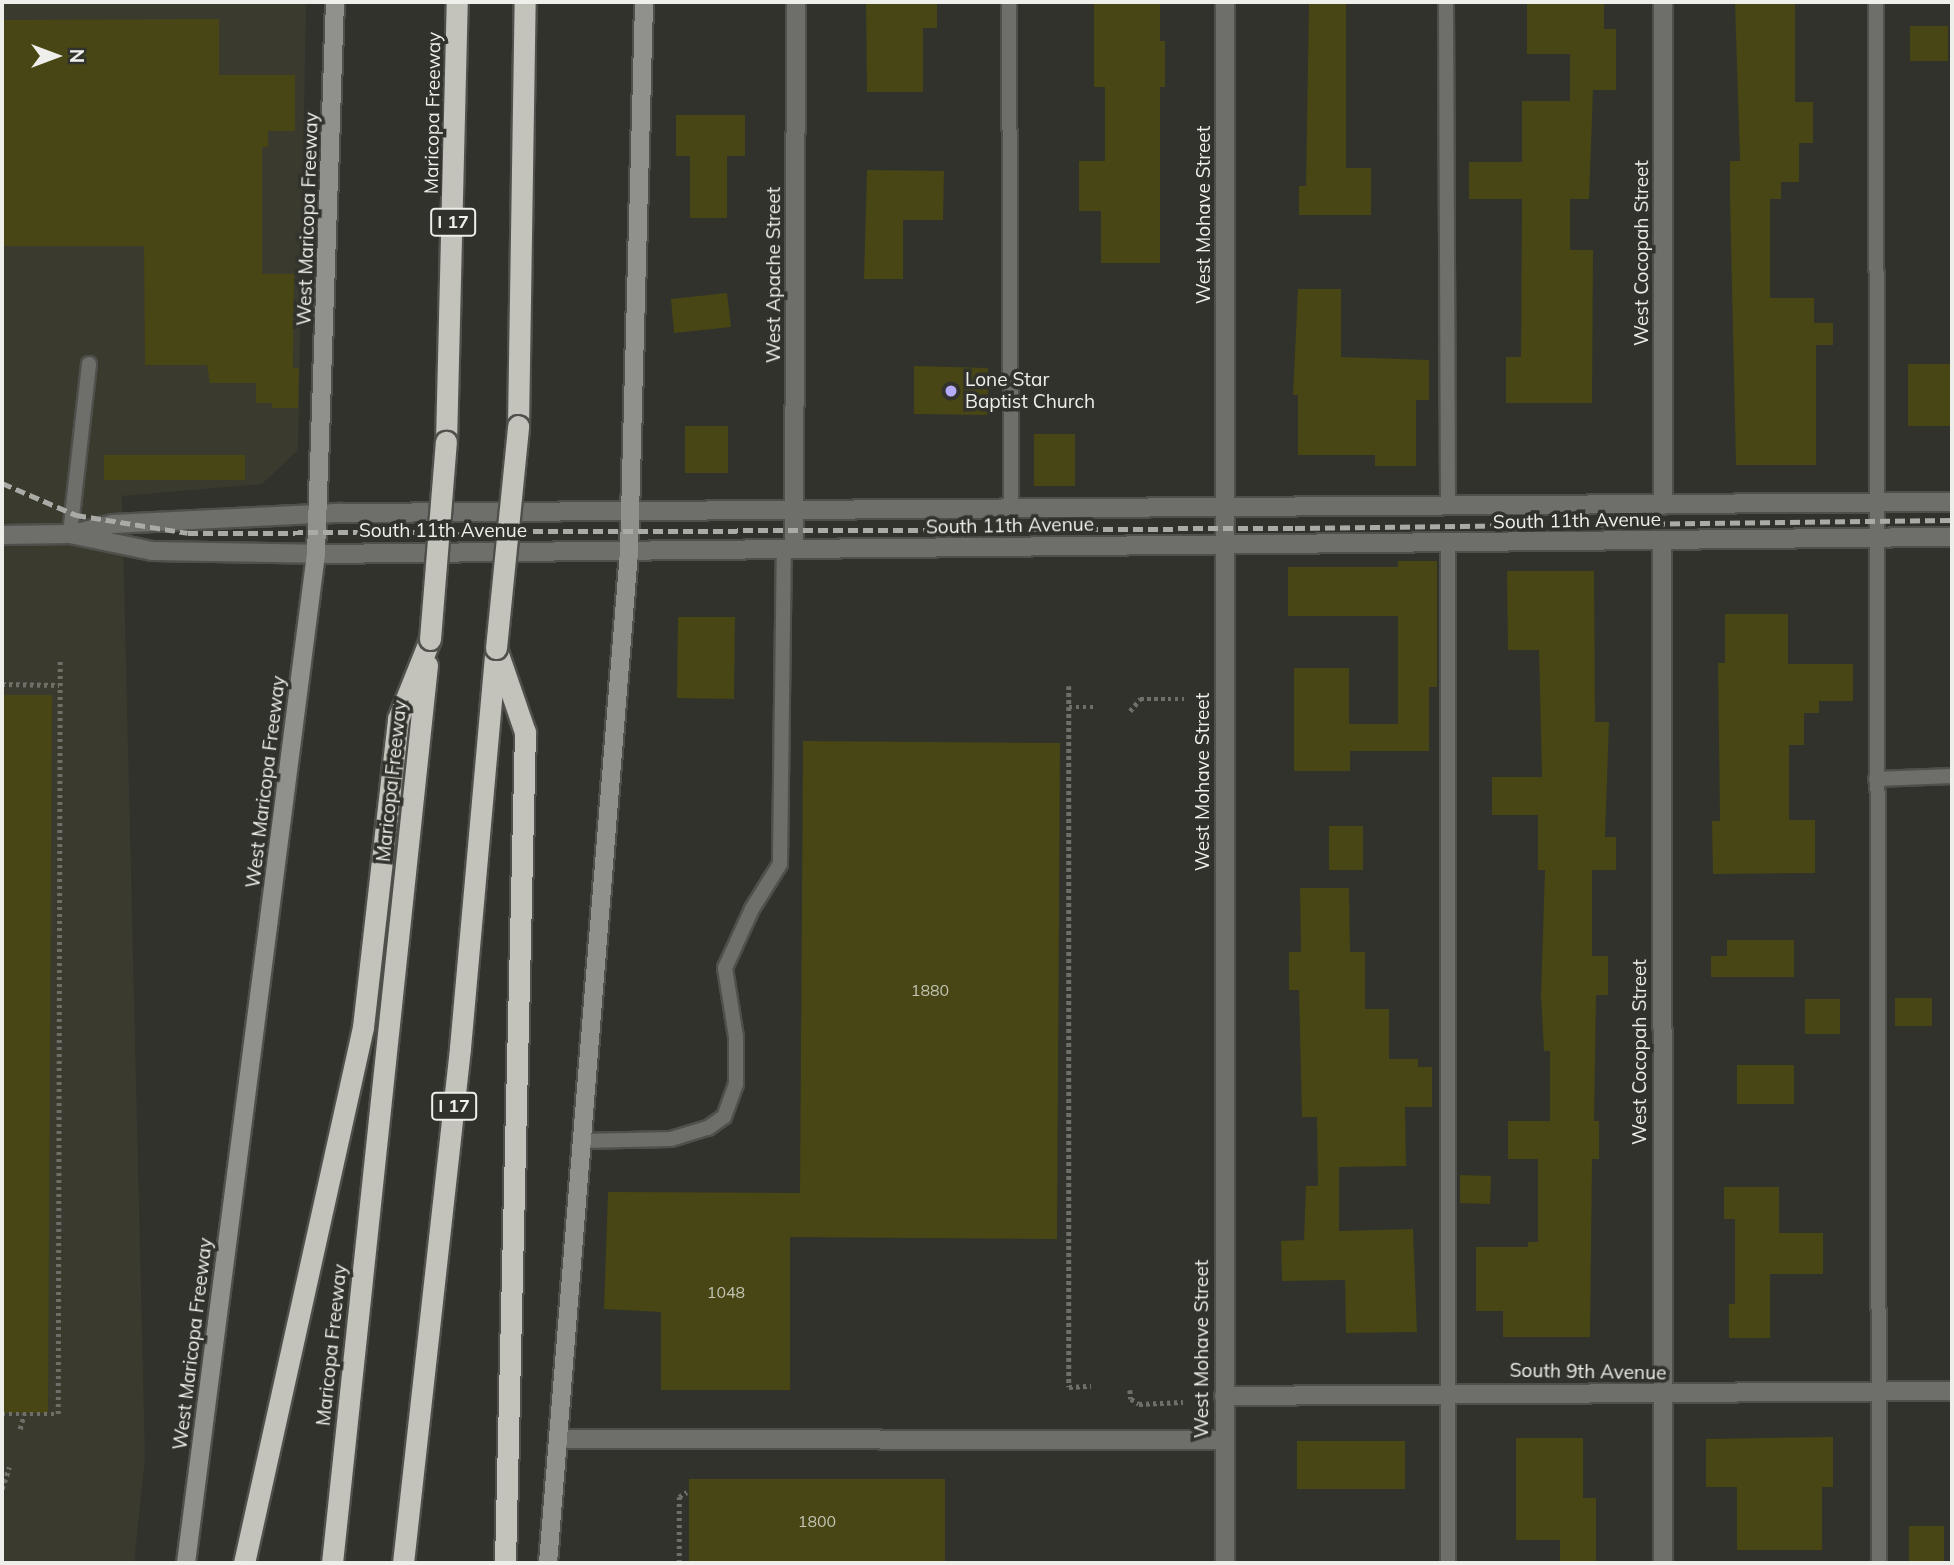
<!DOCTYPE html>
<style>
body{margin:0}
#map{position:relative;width:1954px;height:1565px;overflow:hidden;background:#31322c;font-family:Mulish,sans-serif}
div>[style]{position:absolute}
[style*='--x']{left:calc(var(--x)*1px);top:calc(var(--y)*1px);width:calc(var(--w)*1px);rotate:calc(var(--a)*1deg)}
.built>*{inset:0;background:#3a3a2e}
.building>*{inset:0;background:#474614}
.path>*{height:4.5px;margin-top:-2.25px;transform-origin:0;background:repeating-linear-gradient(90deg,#6e6f69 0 3.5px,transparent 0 7px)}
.roads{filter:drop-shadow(2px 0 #4f504b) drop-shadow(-2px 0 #4f504b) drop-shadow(0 2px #4f504b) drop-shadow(0 -2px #4f504b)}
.lane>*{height:14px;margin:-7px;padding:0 7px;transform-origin:7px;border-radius:7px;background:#6e6e6b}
.street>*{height:18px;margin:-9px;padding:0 9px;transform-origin:9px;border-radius:9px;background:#6e6e6b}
.secondary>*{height:18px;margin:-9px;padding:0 9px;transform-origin:9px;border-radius:9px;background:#90918c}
.highway>*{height:21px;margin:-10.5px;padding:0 10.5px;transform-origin:10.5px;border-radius:10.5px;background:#c3c3bb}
.rail>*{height:5px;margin-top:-2.5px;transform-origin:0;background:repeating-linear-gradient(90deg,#aaaba6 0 10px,transparent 0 15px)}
.bridges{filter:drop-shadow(2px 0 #4f504b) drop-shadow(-2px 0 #4f504b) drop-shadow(0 2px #4f504b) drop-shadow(0 -2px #4f504b)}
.highway-bridge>*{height:21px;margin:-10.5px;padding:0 10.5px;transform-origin:10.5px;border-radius:10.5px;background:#c3c3bb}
.dots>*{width:19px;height:19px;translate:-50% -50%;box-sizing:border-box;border:4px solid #31322c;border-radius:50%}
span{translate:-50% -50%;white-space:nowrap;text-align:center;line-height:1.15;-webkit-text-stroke:7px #31322c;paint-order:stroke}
.number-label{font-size:16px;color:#c4c5b5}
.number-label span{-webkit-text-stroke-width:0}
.shield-label span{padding:2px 5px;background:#31322c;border:2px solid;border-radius:5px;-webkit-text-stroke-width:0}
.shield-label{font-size:18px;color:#eeefeb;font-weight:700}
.street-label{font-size:19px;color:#eeefeb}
.poi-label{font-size:19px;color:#eeefeb}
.left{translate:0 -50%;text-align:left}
.frame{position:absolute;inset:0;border:4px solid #eeefeb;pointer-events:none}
.north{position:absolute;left:21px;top:21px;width:70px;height:70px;-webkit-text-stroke:5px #31322c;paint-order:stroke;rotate:90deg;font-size:19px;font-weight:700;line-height:28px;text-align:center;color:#eeefeb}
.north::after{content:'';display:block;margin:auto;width:24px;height:32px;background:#eeefeb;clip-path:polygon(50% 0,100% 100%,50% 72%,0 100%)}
</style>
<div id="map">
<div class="built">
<div style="clip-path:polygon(2px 2px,306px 2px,298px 450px,262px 484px,122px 496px,145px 1458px,134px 1563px,2px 1563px)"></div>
</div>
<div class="building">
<div style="clip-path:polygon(866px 2px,937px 2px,937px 28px,923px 28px,923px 92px,867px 92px)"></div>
<div style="clip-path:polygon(1094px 2px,1160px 2px,1160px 41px,1165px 41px,1165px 87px,1160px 87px,1160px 263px,1101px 263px,1101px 211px,1079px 211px,1079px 161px,1105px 161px,1105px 87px,1094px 87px)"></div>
<div style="clip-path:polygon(1309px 2px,1346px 2px,1346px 168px,1371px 168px,1371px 215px,1299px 215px,1299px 186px,1306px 186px)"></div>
<div style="clip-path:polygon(1527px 2px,1604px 2px,1604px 29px,1616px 29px,1616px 90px,1593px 90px,1589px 199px,1570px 199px,1570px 250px,1593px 250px,1592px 403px,1506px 403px,1506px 357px,1521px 357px,1522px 199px,1469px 199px,1469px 162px,1522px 162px,1522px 101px,1570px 101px,1570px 54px,1527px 54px)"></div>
<div style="clip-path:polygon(1735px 2px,1795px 2px,1795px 102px,1813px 102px,1813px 143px,1799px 143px,1799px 182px,1781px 182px,1781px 199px,1770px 199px,1770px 298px,1814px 298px,1814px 323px,1833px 323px,1833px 345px,1816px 345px,1816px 465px,1736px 465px,1730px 199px,1730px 161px,1740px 161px)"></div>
<div style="clip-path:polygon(219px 19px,219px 75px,295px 75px,295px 131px,268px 131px,268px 147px,262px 147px,262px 274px,294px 274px,293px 368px,299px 368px,298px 408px,272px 408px,272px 403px,256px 403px,256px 383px,210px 383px,207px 365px,145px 365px,144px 246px,2px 246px,2px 20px)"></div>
<div style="clip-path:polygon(1910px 26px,1948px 26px,1948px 61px,1910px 61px)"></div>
<div style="clip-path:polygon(676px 115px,745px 115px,745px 156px,727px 156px,727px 218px,690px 218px,690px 156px,676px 156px)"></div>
<div style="clip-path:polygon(867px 170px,944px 171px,943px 220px,903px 220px,903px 279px,864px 279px)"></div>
<div style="clip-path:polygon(1298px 289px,1341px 289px,1341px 357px,1429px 360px,1429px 400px,1416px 400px,1416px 466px,1375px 466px,1375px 455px,1298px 455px,1298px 395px,1293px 395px)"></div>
<div style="clip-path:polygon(727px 293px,731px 327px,674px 333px,671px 299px)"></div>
<div style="clip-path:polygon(1908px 364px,1952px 364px,1952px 426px,1908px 426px)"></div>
<div style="clip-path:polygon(914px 366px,988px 368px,988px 415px,914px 414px)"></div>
<div style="clip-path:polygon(685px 426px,728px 426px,728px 473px,685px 473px)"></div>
<div style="clip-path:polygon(1034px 434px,1075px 434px,1075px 486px,1034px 486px)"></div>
<div style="clip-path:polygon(104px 455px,245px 455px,245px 480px,104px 480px)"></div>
<div style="clip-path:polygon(1398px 561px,1437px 561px,1437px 687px,1429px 687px,1429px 751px,1350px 751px,1350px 771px,1294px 771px,1294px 668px,1349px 668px,1349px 724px,1398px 724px,1398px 616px,1288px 616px,1288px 567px,1398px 567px)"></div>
<div style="clip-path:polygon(1507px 571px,1594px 571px,1595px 722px,1609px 722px,1605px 837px,1616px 837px,1616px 870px,1592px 870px,1592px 956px,1608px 956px,1608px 995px,1596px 995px,1594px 1121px,1599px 1121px,1599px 1159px,1592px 1159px,1590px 1337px,1503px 1337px,1503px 1311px,1476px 1311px,1476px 1247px,1528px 1247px,1528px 1242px,1538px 1242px,1538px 1159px,1508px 1159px,1508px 1121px,1550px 1121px,1550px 1051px,1544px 1051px,1541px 995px,1545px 870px,1538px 870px,1538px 815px,1492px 815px,1492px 777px,1542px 777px,1539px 650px,1508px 650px)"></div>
<div style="clip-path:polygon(1725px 614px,1788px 614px,1788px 664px,1853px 664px,1853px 701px,1819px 701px,1819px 713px,1804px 713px,1804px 745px,1789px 745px,1789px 820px,1815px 820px,1815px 873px,1713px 874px,1712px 821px,1720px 821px,1718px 663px,1725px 663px)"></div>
<div style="clip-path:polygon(678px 617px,735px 617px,734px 699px,677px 698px)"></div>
<div style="clip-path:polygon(2px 695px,52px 695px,48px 1413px,2px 1413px)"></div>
<div style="clip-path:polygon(803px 741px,1060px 743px,1057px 1239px,790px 1237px,790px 1390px,661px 1390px,661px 1312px,604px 1309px,608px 1192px,800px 1193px)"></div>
<div style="clip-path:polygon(1329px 826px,1363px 826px,1363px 870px,1329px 870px)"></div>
<div style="clip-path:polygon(1300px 888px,1349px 888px,1350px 952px,1365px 952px,1365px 1009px,1389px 1009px,1389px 1059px,1418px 1059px,1418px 1067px,1432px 1067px,1432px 1107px,1405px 1107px,1406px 1166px,1339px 1167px,1339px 1231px,1413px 1229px,1417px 1332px,1346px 1333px,1345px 1280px,1282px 1281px,1281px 1241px,1304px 1240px,1306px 1186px,1318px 1186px,1317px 1117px,1302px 1117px,1299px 990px,1289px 990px,1289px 952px,1301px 952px)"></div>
<div style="clip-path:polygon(1727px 940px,1794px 940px,1794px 977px,1711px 977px,1711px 956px,1727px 956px)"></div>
<div style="clip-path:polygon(1895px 998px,1932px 998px,1932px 1026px,1895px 1026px)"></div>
<div style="clip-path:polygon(1805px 999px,1840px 999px,1840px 1034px,1805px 1034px)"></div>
<div style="clip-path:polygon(1737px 1065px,1794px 1065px,1794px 1104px,1737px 1104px)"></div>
<div style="clip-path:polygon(1460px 1175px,1491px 1176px,1490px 1204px,1460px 1203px)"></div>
<div style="clip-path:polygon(1724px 1187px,1779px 1187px,1779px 1233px,1823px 1233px,1823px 1274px,1770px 1274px,1770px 1338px,1729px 1338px,1729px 1304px,1735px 1304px,1735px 1219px,1724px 1219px)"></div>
<div style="clip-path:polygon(1833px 1437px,1833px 1487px,1822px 1487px,1822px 1550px,1737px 1550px,1737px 1487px,1706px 1487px,1706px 1439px)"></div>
<div style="clip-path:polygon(1516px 1438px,1583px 1438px,1583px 1498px,1596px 1498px,1596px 1563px,1560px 1563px,1560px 1540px,1516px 1540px)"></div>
<div style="clip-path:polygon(1297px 1441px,1405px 1441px,1405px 1489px,1297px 1489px)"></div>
<div style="clip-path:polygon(689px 1479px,945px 1479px,945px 1563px,689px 1563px)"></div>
<div style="clip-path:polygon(1909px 1526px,1944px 1526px,1944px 1563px,1909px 1563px)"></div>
</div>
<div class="path">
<div style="--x:2;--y:684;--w:57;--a:1"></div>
<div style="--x:1069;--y:686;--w:701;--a:90"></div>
<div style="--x:1069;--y:1387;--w:22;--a:-3"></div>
<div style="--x:1069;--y:707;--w:25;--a:0"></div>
<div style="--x:1130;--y:711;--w:16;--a:-50"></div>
<div style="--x:1140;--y:699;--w:44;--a:0"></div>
<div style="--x:1130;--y:1390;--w:9;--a:84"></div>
<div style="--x:1131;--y:1399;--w:9;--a:32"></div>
<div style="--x:1139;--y:1404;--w:44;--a:-2.6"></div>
<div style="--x:2;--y:1414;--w:56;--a:0"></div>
<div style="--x:58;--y:1414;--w:755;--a:-89.85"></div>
<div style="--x:20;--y:1429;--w:16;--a:-75"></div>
<div style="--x:2;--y:1489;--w:23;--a:-72"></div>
<div style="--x:679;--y:1563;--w:66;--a:-90"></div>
<div style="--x:679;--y:1497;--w:9;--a:-32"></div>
</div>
<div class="roads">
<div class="lane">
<div style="--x:1009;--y:2;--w:508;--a:89.77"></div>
<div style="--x:1446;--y:2;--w:505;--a:89.77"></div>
<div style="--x:1876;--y:2;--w:1561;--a:89.89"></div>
<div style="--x:70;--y:534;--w:171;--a:-83.6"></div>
<div style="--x:1876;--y:779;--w:76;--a:-2.3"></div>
<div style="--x:582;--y:1141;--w:89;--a:-1.3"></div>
<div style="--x:671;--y:1139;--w:39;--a:-17"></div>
<div style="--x:708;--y:1128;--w:19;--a:-35"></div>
<div style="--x:724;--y:1117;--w:35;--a:-70"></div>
<div style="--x:736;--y:1084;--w:47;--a:-90"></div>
<div style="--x:736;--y:1037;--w:70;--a:-99.1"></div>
<div style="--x:725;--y:968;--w:65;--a:-65.4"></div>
<div style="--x:752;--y:909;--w:53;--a:-58.1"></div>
<div style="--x:780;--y:864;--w:315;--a:-89.3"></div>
<div style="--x:1448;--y:1563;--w:1020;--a:-90"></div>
</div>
<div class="street">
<div style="--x:1225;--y:2;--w:1561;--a:90"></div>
<div style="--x:1663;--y:505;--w:503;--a:-90"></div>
<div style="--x:77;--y:533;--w:37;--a:-14"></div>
<div style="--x:113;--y:524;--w:228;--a:-2.8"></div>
<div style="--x:341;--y:513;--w:1611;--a:-0.39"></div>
<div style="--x:2;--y:535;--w:68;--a:-0.8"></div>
<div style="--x:70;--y:534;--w:84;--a:11.7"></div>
<div style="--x:152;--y:551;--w:164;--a:1"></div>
<div style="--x:316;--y:554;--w:1636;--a:-0.6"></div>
<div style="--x:1662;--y:541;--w:1022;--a:89.94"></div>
<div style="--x:794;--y:549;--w:547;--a:-89.79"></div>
<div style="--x:1224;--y:1396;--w:728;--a:-0.39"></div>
<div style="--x:558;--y:1439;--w:665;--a:0.09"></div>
</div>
<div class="secondary">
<div style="--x:186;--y:1563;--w:1017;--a:-82.66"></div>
<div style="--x:316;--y:554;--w:552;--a:-88.03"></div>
<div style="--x:548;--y:1563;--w:1015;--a:-85.42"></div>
<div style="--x:629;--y:551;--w:549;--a:-88.43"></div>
</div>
<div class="highway">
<div style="--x:518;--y:426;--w:424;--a:-89.1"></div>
<div style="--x:446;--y:442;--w:440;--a:-88.6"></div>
<div style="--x:496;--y:648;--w:89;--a:71"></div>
<div style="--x:525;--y:732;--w:831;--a:91.38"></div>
<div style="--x:244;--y:1563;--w:549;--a:-77.48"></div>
<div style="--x:363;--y:1027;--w:310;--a:-83.5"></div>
<div style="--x:398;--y:719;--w:86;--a:-68.2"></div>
<div style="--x:332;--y:1563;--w:903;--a:-83.96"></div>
<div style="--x:403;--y:1563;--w:518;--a:-83.68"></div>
<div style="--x:460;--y:1048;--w:392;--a:-84.9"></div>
</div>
</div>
<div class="rail">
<div style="--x:2;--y:483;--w:81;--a:23.4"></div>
<div style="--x:76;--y:515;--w:113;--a:9.1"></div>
<div style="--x:188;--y:533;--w:1107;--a:-0.26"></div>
<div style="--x:1295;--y:528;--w:657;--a:-0.7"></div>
</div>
<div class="bridges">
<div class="highway-bridge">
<div style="--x:430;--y:639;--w:198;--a:-85.4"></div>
<div style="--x:496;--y:648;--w:223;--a:-84.3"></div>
</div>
</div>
<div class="dots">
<div style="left:951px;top:391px;background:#b4acf9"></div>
</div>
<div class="number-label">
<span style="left:930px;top:990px">1880</span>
<span style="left:726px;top:1292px">1048</span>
<span style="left:817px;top:1521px">1800</span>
</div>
<div class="shield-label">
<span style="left:453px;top:222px">I 17</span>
<span style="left:454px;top:1106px">I 17</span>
</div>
<div class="street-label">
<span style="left:433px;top:113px;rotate:-89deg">Maricopa Freeway</span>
<span style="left:1204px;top:215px;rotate:-90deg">West Mohave Street</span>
<span style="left:308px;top:219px;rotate:-88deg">West Maricopa Freeway</span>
<span style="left:1642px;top:253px;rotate:-90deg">West Cocopah Street</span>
<span style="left:774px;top:275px;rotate:-90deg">West Apache Street</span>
<span style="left:1577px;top:521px;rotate:-1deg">South 11th Avenue</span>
<span style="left:1010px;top:526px;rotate:-1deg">South 11th Avenue</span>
<span style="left:443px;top:531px">South 11th Avenue</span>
<span style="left:392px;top:781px;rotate:-84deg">Maricopa Freeway</span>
<span style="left:266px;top:782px;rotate:-83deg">West Maricopa Freeway</span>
<span style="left:1203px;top:782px;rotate:-90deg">West Mohave Street</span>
<span style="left:1640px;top:1052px;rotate:-90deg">West Cocopah Street</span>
<span style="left:193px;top:1344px;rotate:-83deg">West Maricopa Freeway</span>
<span style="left:332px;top:1345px;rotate:-84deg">Maricopa Freeway</span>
<span style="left:1202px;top:1349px;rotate:-90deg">West Mohave Street</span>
<span style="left:1588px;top:1372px;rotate:1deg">South 9th Avenue</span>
</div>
<div class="poi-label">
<span class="left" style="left:965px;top:391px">Lone Star<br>Baptist Church</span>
</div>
<div class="frame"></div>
<div class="north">N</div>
</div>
